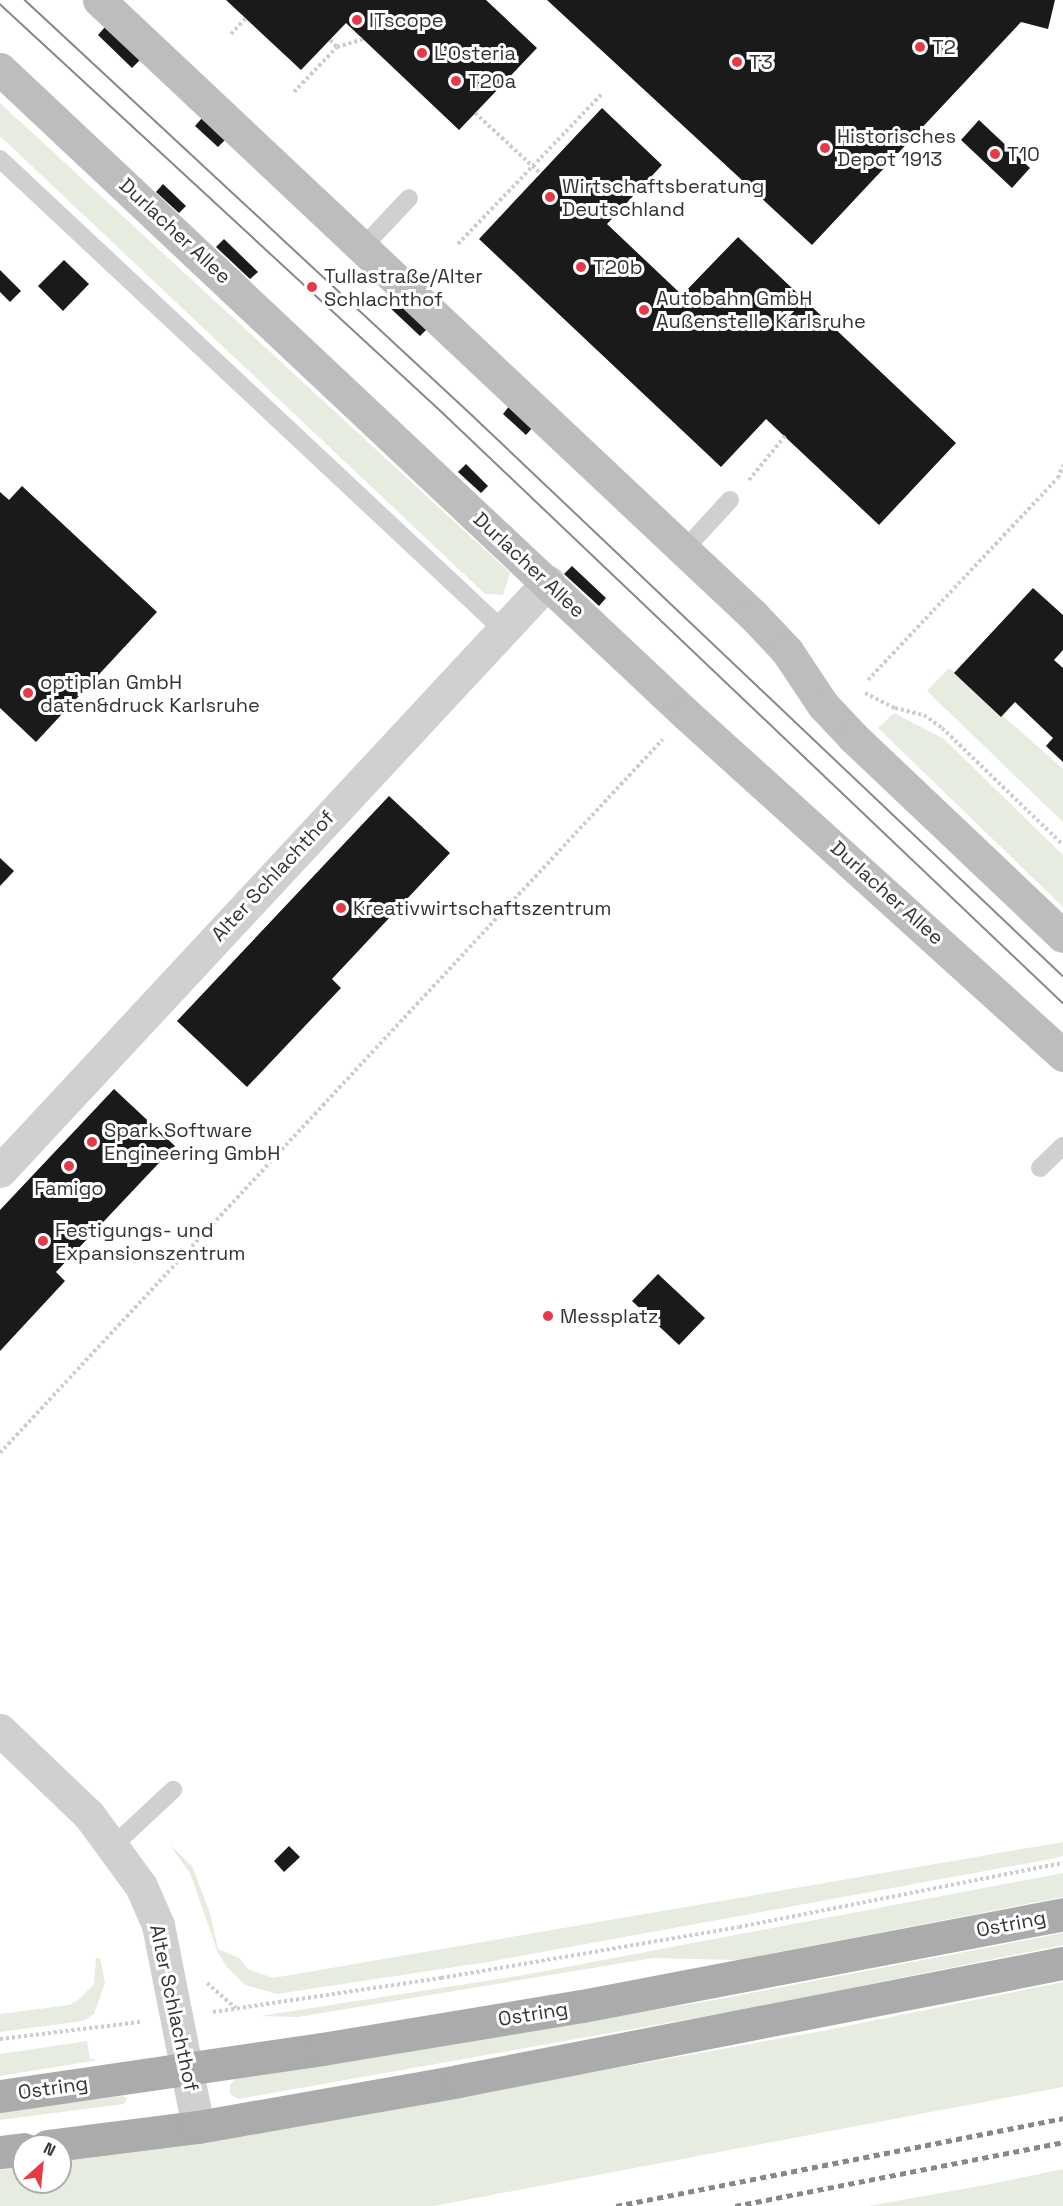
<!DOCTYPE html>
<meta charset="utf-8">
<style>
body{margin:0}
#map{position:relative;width:1063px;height:2206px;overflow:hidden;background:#fff;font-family:"Space Grotesk",sans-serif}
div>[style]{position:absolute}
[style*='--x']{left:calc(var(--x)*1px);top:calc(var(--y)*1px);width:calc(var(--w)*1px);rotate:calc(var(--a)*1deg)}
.green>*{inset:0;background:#e6ecdf}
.building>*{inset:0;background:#1a1a1a}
.path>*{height:4px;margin-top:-2px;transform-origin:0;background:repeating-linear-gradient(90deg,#cdcdcd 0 3px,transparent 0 6px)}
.lane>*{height:18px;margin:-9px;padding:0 9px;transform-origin:9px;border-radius:9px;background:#d0d0d0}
.street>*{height:33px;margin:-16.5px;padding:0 16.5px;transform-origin:16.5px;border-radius:16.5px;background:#d0d0d0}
.secondary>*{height:33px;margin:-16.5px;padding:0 16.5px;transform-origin:16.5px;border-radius:16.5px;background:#bdbdbd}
.primary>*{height:33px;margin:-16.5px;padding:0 16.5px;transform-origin:16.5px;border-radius:16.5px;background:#ababab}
.tram>*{height:1.5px;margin:-0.75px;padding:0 0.75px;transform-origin:0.75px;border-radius:0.75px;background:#888}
.rail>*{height:4.5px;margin-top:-2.25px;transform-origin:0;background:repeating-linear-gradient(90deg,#888 0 6px,transparent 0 10.5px)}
.dots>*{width:16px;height:16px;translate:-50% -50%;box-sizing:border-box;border:3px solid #fff;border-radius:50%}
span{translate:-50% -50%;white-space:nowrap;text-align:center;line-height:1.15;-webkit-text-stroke:6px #fff;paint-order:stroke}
.poi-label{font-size:20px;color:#333}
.left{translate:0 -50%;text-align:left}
.street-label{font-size:20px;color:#333}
.north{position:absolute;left:12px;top:2134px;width:60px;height:60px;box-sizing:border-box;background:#fff;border:2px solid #adadad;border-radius:50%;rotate:27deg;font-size:16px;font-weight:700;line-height:24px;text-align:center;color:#333}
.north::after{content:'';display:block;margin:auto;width:21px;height:27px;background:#e63946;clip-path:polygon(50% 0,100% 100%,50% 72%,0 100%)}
</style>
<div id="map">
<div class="green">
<div style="clip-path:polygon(0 103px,510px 573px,503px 595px,485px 594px,0 136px)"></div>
<div style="clip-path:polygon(949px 668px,1063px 769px,1063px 822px,927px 691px)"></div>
<div style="clip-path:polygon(894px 713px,944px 739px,1063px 855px,1063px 907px,878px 728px)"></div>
<div style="clip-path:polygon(1063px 1842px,1063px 1856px,1051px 1859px,488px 1962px,277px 1994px,245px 1985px,227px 1967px,218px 1953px,190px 1873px,170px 1845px,192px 1866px,210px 1913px,218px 1949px,239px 1958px,248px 1969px,273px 1978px)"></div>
<div style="clip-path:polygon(1063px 1873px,1063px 1897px,737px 1960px,653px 1958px,298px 2017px,260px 2016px,524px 1975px)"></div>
<div style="clip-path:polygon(1063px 1933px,1063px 1945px,751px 2008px,238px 2099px,230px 2094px,230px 2085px,235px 2079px,714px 2000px)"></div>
<div style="clip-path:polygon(96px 1958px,100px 1958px,105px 1983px,94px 2014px,83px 2021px,0 2032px,0 2014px,69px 2005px,78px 2000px,94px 1984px)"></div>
<div style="clip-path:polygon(1063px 1982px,1063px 2087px,434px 2206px,0 2206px,0 2169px,24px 2166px,24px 2182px,60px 2182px,60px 2160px,356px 2115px,822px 2031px)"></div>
<div style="clip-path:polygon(87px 2041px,90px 2059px,99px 2060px,0 2076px,0 2054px)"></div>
<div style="clip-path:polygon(122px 2096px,127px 2098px,124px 2104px,0 2120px,0 2112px)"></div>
<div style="clip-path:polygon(1063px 2169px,1063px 2206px,868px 2206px,991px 2184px)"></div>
</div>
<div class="building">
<div style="clip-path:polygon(226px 0,486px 0,537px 48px,459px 130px,346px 23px,301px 70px)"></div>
<div style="clip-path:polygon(547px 0,1055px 0,1048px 29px,1021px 22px,812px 245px)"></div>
<div style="clip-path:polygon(105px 27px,140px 60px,132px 68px,98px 35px)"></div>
<div style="clip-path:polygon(602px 108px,662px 165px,607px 224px,682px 295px,738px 237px,956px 443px,879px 525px,766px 419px,721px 467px,479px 239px)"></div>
<div style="clip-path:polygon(202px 118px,225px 140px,218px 147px,195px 126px)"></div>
<div style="clip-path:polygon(979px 120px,1030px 168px,1012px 188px,961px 140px)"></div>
<div style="clip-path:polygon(163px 184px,186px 206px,179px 213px,156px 192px)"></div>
<div style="clip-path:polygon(224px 239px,258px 272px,250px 279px,216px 247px)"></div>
<div style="clip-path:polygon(64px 260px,89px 284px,63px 311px,38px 286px)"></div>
<div style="clip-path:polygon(0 270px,21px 291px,10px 302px,0 292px)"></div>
<div style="clip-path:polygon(393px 296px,428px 328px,420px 336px,386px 304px)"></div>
<div style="clip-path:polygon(510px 405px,533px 427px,526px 435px,503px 414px)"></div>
<div style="clip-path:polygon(466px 464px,488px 486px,481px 493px,458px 472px)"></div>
<div style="clip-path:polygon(22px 486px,157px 612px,36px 742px,0 708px,0 492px,9px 500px)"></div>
<div style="clip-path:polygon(572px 566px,606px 598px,599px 606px,564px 574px)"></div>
<div style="clip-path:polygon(1033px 588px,1063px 615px,1063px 650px,1054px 660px,1063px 668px,1063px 762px,1046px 746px,1053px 738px,1015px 702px,1001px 717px,954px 673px)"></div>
<div style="clip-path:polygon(389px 796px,450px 853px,332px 979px,341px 988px,247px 1087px,177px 1021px)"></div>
<div style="clip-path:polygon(0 858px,14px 871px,0 886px)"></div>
<div style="clip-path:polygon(114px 1089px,175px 1146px,56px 1272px,65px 1281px,0 1351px,0 1210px)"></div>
<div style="clip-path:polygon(658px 1274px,705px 1318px,679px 1345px,632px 1301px)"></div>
<div style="clip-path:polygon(289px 1846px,300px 1857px,284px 1872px,274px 1861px)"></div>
</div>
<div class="path">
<div style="--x:231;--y:34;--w:22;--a:-47"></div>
<div style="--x:330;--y:40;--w:10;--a:45"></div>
<div style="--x:294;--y:92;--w:62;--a:-46.3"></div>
<div style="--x:337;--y:47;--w:27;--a:-17"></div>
<div style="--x:475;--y:113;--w:90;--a:42.7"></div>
<div style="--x:458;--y:244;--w:209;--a:-46.2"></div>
<div style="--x:749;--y:480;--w:57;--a:-50.7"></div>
<div style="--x:868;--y:680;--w:277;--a:-46.8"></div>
<div style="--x:1058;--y:478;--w:14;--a:-69"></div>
<div style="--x:865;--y:693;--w:34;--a:27"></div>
<div style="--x:895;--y:708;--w:30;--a:14"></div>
<div style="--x:924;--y:715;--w:22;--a:36"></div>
<div style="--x:942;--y:728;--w:168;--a:44"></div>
<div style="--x:0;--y:1453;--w:974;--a:-47.12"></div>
<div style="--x:207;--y:1983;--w:38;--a:41"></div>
<div style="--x:213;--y:2012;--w:231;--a:-8.5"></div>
<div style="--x:441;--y:1978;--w:302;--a:-9.7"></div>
<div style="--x:739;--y:1927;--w:330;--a:-11.2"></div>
<div style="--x:0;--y:2039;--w:141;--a:-6.9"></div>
</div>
<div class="lane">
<div style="--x:0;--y:159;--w:689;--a:43.12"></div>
<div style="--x:363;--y:247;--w:67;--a:-46.8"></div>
<div style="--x:684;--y:550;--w:68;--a:-47.4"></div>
<div style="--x:1040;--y:1168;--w:32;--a:-44"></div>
<div style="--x:114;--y:1845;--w:81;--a:-43"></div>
</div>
<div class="street">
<div style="--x:0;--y:1171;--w:805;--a:-47.07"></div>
<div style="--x:0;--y:1730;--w:123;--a:43.7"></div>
<div style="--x:89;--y:1815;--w:88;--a:53.8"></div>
<div style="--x:141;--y:1886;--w:43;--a:66.4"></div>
<div style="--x:158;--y:1925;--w:206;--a:78.8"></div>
</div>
<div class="secondary">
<div style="--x:99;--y:0;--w:898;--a:43.24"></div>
<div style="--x:753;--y:615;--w:50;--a:46.6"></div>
<div style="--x:787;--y:651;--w:65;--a:56.3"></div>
<div style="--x:823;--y:705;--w:44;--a:46.8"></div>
<div style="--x:853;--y:737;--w:289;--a:43.5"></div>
<div style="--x:0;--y:69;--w:943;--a:43.24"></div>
<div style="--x:687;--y:715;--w:507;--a:42.12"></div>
</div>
<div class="primary">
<div style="--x:0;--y:2096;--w:325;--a:-8.3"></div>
<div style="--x:322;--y:2049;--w:264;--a:-9.4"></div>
<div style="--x:582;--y:2006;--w:490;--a:-10.8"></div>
<div style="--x:47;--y:2146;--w:152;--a:-7.2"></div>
<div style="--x:198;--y:2127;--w:264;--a:-10"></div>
<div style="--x:458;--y:2081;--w:616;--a:-11.04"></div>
<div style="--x:0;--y:2152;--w:24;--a:-7"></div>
</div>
<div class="tram">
<div style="--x:25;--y:0;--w:611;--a:42.88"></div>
<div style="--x:473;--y:416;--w:813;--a:43.51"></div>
<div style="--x:0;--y:4;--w:604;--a:42.72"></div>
<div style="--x:444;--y:414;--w:854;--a:43.58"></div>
</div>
<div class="rail">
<div style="--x:616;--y:2206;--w:456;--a:-11.1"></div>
<div style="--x:735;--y:2206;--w:334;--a:-11"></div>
</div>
<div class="dots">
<div style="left:357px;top:20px;background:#e63946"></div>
<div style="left:920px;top:47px;background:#e63946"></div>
<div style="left:422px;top:53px;background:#e63946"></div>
<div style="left:737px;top:62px;background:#e63946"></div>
<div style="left:456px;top:81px;background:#e63946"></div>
<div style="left:825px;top:148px;background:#e63946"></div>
<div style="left:995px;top:154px;background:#e63946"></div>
<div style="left:550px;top:197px;background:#e63946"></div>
<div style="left:581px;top:267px;background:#e63946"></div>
<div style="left:312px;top:287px;background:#e63946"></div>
<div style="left:644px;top:310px;background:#e63946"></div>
<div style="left:28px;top:693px;background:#e63946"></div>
<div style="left:341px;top:908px;background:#e63946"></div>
<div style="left:92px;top:1142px;background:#e63946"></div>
<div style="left:69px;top:1166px;background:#e63946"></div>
<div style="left:43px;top:1241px;background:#e63946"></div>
<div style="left:548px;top:1316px;background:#e63946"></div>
</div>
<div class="poi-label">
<span class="left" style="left:369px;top:20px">ITscope</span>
<span class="left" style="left:932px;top:47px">T2</span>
<span class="left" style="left:434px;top:53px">L'Osteria</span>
<span class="left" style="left:749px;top:62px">T3</span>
<span class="left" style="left:468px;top:81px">T20a</span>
<span class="left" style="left:837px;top:148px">Historisches<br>Depot 1913</span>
<span class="left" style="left:1007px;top:154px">T10</span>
<span class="left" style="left:562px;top:198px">Wirtschaftsberatung<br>Deutschland</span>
<span class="left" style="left:593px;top:267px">T20b</span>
<span class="left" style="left:324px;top:288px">Tullastraße/Alter<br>Schlachthof</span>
<span class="left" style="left:656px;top:310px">Autobahn GmbH<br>Außenstelle Karlsruhe</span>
<span class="left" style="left:40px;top:694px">optiplan GmbH<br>daten&amp;druck Karlsruhe</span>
<span class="left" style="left:353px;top:908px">Kreativwirtschaftszentrum</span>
<span class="left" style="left:104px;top:1142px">Spark Software<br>Engineering GmbH</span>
<span style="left:69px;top:1188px">Famigo</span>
<span class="left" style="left:55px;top:1242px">Festigungs- und<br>Expansionszentrum</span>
<span class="left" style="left:560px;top:1316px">Messplatz</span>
</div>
<div class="street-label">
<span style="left:175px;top:231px;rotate:43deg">Durlacher Allee</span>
<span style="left:529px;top:565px;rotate:43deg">Durlacher Allee</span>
<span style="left:273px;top:876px;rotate:-47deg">Alter Schlachthof</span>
<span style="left:887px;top:893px;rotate:42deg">Durlacher Allee</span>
<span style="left:1011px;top:1924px;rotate:-11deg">Ostring</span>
<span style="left:174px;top:2008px;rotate:78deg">Alter Schlachthof</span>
<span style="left:533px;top:2014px;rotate:-9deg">Ostring</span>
<span style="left:53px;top:2088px;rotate:-8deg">Ostring</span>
</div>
<div class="north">N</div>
</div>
